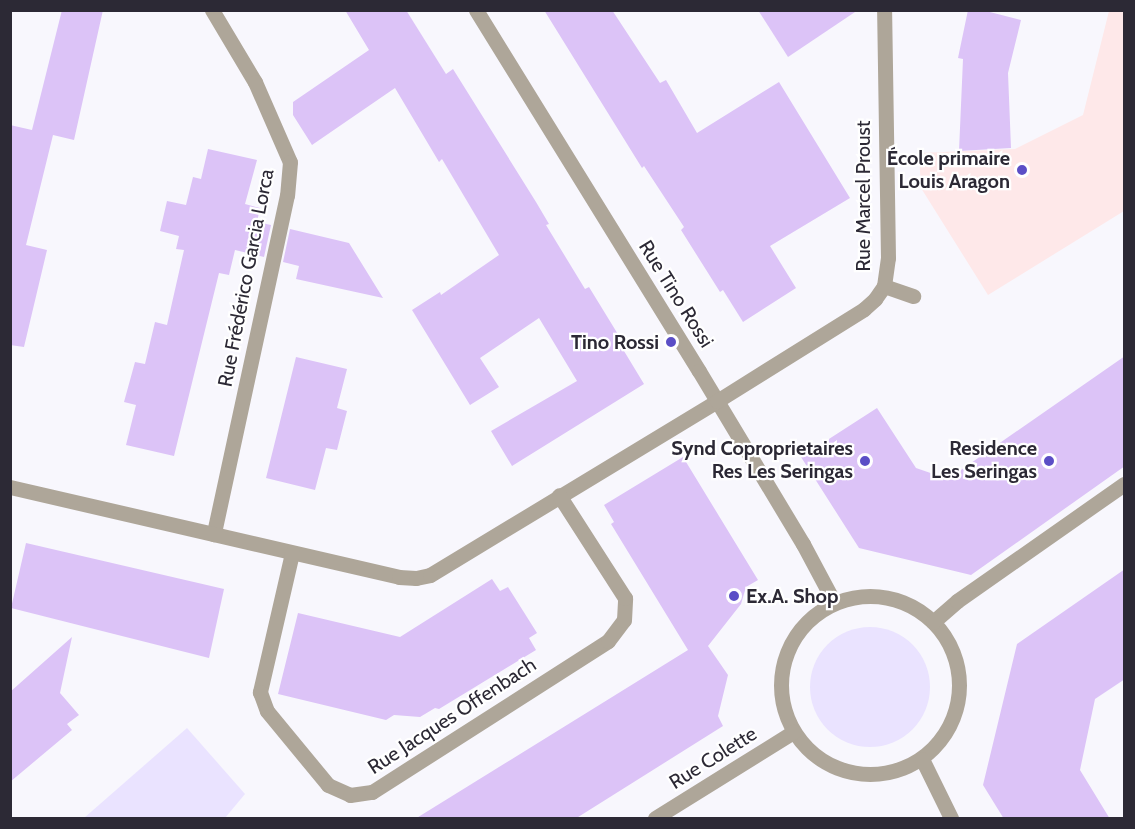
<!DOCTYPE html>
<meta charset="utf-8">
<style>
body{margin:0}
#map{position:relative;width:1135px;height:829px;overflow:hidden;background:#f8f7fd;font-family:Cabin,sans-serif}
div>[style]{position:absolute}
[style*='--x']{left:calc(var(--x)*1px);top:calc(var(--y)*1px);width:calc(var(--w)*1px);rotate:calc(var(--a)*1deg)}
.education>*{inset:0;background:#fee8e9}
.green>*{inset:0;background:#eae3ff}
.round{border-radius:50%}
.building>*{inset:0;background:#dcc3f7}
.lane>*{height:15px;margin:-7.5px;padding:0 7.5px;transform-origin:7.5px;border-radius:7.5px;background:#aea699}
.street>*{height:15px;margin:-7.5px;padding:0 7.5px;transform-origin:7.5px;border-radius:7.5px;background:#aea699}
.street>.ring{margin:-7.5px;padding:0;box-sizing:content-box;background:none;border:15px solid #aea699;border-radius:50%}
.dots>*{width:16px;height:16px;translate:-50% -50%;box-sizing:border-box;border:3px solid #fff;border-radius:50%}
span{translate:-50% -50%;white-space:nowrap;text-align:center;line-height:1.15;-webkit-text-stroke:4.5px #fff;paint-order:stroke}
.poi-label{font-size:20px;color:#2c2935;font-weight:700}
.right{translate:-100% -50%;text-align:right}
.left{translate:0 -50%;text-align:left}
.street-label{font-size:20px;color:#2c2935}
.frame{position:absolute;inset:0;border:12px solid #2c2935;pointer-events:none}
</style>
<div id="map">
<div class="education">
<div style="clip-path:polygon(1109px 11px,1124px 11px,1124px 211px,988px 295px,921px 188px,919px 153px,1015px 149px,1083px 115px)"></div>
</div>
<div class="green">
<div class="round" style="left:810px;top:627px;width:120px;height:120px"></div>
<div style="clip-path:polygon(187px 728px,245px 794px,225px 818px,84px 818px)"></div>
</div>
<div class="building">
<div style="clip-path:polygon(62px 10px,103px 10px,74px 140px,53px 135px,26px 245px,47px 250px,24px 347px,10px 345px,10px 125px,32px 130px)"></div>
<div style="clip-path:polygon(345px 10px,406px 10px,446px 74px,453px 69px,536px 202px,549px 224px,546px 225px,585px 289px,589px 287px,627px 349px,624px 351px,644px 384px,512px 466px,491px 431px,577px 381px,539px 318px,480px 358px,499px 387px,470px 405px,412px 310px,440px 292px,441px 295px,499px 255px,442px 159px,439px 162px,395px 88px,312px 145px,293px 115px,293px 102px,369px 50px)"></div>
<div style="clip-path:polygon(544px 10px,612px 10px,660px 83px,666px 80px,697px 133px,779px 82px,850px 198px,770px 246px,796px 288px,743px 322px,723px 290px,720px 292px,681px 230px,684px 227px,644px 166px,642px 168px)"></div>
<div style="clip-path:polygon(758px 10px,858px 10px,788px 57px)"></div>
<div style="clip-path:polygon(968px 10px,982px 10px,1021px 20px,1008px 73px,1011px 148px,959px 151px,963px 59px,958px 58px)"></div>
<div style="clip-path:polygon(208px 149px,257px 160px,245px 204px,260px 208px,257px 222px,271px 225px,264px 257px,235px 250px,229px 275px,219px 273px,174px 456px,126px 445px,136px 405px,124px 402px,135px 362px,145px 364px,155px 322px,167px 325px,184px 250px,176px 249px,179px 236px,160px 231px,167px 201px,186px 205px,193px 177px,201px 179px)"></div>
<div style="clip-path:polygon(290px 229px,349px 243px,383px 298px,296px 279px,299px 266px,283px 262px)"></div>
<div style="clip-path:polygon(1125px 356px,1125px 466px,971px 575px,859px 548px,801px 457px,877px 408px,916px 468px,948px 479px)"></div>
<div style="clip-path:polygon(296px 357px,347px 369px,337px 408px,347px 411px,337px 450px,326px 448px,315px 490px,266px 478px)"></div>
<div style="clip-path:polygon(683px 457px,758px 580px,746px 587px,741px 604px,708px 646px,728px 675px,718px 716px,723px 726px,575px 819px,415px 819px,688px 650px,611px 524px,614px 522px,604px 505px)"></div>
<div style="clip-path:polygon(26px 543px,224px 589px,209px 658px,11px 608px)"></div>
<div style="clip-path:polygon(1125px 569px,1125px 679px,1095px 699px,1080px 770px,1110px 819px,1004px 819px,983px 785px,1017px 644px)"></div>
<div style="clip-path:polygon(492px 579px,500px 591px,508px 587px,537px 633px,529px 638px,536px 650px,439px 709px,435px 708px,420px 717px,394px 715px,386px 720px,278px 694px,298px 613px,400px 637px)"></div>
<div style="clip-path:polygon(72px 637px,60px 693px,79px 715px,67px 724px,72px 730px,10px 782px,10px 692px)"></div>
</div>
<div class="lane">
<div style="--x:884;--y:286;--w:31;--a:19"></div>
</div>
<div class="street">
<div style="--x:212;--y:10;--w:84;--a:59.2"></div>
<div style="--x:255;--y:82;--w:87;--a:66.4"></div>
<div style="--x:290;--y:162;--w:33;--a:95"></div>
<div style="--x:287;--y:195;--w:347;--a:102.2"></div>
<div style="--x:476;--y:10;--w:424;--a:58.3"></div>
<div style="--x:699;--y:371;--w:202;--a:59"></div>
<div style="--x:803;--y:544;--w:66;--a:61.9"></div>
<div style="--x:10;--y:487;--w:399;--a:13"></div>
<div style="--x:399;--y:577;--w:17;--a:3"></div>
<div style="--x:416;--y:578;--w:14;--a:-12"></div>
<div style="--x:430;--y:575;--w:336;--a:-31.2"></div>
<div style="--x:717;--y:401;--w:173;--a:-32"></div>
<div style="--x:864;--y:309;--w:15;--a:-42"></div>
<div style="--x:875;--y:299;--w:16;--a:-55"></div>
<div style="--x:884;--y:286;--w:28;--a:-82"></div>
<div style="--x:888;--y:258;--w:248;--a:-90.9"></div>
<div style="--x:292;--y:553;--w:143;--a:103"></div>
<div style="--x:260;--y:692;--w:20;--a:70"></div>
<div style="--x:267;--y:711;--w:96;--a:50.5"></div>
<div style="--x:328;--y:785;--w:24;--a:24"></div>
<div style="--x:350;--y:795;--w:22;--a:-8"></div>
<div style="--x:372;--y:792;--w:280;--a:-32.6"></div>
<div style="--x:608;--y:641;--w:26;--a:-53"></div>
<div style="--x:624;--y:620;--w:22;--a:-87"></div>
<div style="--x:625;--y:598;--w:122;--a:-122.7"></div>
<div class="ring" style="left:781px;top:596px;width:163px;height:163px"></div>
<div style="--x:933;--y:622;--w:32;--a:-41"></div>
<div style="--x:957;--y:601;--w:204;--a:-35"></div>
<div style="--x:922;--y:759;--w:66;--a:63.8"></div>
<div style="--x:655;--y:818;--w:163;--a:-31.9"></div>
</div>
<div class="dots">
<div style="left:1022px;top:170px;background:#5b4ec6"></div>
<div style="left:671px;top:342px;background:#5b4ec6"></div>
<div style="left:865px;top:461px;background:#5b4ec6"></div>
<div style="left:1049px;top:461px;background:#5b4ec6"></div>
<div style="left:734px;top:596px;background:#5b4ec6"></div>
</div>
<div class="poi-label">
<span class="right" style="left:1010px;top:170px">École primaire<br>Louis Aragon</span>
<span class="right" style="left:659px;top:342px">Tino Rossi</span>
<span class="right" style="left:853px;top:460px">Synd Coproprietaires<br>Res Les Seringas</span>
<span class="right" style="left:1037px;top:460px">Residence<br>Les Seringas</span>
<span class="left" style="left:746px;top:596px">Ex.A. Shop</span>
</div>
<div class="street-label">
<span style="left:863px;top:196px;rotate:-90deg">Rue Marcel Proust</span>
<span style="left:246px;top:278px;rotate:-79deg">Rue Frédérico Garcia Lorca</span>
<span style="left:676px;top:294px;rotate:58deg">Rue Tino Rossi</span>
<span style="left:452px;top:716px;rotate:-33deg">Rue Jacques Offenbach</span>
<span style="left:713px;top:758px;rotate:-32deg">Rue Colette</span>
</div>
<div class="frame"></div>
</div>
